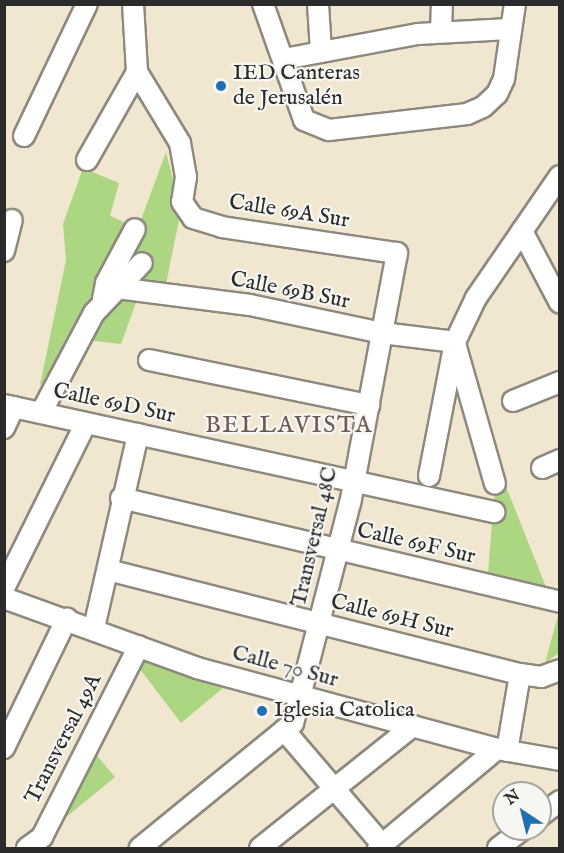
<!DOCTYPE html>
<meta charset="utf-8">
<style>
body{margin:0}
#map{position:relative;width:564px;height:853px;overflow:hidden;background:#f1e7d0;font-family:"IM FELL English",serif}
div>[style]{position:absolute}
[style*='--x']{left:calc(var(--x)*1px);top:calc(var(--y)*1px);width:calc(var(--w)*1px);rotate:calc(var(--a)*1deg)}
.green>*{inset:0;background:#acd682}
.roads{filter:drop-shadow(2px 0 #8e897e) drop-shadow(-2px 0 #8e897e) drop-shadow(0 2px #8e897e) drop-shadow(0 -2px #8e897e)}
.minor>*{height:20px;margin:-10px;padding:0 10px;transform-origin:10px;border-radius:10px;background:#fff}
.dots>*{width:16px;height:16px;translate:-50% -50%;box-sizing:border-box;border:3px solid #f6f6f2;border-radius:50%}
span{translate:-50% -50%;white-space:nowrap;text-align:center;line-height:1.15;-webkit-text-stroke:4.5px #f6f6f2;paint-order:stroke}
.poi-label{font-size:22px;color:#2b2b2b}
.left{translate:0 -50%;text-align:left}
.street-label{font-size:22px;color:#2b2b2b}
.neighbourhood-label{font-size:24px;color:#715855;letter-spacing:1.5px}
.frame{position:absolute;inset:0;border:6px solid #2b2b2b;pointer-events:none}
.north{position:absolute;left:492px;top:781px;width:60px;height:60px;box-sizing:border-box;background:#f6f6f2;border:2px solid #a5a5a2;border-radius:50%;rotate:325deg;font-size:16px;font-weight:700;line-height:24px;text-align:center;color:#2b2b2b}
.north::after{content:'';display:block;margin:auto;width:21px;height:27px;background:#1f6fb2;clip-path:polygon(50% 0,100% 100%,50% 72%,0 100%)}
</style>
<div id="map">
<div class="green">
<div style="clip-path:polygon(166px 152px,181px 210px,165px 289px,142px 286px,121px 344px,86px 340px,50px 381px,40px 385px,66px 260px,63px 224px,83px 168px,119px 183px,110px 216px,138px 228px)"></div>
<div style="clip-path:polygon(495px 484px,505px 484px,548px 592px,488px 574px)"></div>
<div style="clip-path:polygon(559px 612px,559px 653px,545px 663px)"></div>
<div style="clip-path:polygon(140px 654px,223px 688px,181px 723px,136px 664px)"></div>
<div style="clip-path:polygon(93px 751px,115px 777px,54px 827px)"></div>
</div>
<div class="roads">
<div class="minor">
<div style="--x:133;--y:4;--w:68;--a:86.6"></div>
<div style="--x:137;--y:72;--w:83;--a:58.8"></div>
<div style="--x:180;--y:143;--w:35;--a:80"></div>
<div style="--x:186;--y:177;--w:25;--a:99"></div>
<div style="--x:182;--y:202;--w:19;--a:55"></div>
<div style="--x:193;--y:218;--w:30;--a:17"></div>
<div style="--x:222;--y:227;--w:177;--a:8.5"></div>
<div style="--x:397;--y:253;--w:254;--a:100.6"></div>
<div style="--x:350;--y:503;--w:227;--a:104.5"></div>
<div style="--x:293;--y:723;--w:198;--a:140.8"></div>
<div style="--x:263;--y:4;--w:123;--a:70.5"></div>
<div style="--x:304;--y:120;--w:27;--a:22"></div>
<div style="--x:329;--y:130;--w:139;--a:-6.6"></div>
<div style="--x:467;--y:114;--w:17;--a:-24"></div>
<div style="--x:483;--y:107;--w:19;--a:-43"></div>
<div style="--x:497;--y:94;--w:17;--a:-65"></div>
<div style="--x:504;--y:79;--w:76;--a:-81.7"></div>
<div style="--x:318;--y:4;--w:48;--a:86.4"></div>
<div style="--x:441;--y:31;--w:27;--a:-88"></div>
<div style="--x:284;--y:59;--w:136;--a:-10.6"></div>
<div style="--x:418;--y:34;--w:91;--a:-3.1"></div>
<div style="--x:24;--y:136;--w:146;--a:-64.5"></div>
<div style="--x:87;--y:160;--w:101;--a:-60.4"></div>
<div style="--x:522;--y:231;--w:81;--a:62.2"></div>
<div style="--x:4;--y:251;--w:32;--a:-76"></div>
<div style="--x:117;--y:288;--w:134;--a:7.3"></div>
<div style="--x:250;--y:305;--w:135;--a:12"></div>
<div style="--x:382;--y:333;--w:74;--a:7"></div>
<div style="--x:103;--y:299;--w:16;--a:-79"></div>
<div style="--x:106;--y:283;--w:61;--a:-61.8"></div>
<div style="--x:456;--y:347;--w:142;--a:74.1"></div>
<div style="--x:149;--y:360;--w:225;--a:11.6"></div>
<div style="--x:513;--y:401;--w:51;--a:-22"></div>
<div style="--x:4;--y:405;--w:502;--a:12.32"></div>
<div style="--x:41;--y:413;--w:113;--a:-62.1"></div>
<div style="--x:94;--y:313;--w:69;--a:-46.2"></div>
<div style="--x:4;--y:428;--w:23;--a:-65"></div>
<div style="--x:542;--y:468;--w:20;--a:-24"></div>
<div style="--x:429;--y:476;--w:136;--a:-79"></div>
<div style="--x:455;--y:342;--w:49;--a:-64.5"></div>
<div style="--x:476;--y:298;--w:148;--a:-55.5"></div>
<div style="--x:121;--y:498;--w:451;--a:13.3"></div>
<div style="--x:108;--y:570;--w:425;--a:14.2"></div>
<div style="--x:520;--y:674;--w:21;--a:8"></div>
<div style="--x:541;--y:677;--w:20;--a:-20"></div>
<div style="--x:4;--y:588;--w:184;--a:-63.6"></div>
<div style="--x:4;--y:598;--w:205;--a:19.9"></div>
<div style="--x:197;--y:668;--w:311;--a:15.1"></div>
<div style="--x:497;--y:749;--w:64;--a:9.9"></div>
<div style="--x:94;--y:628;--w:199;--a:-77.2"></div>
<div style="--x:284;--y:730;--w:155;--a:49.4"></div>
<div style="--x:4;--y:748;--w:144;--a:-64.1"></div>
<div style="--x:507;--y:751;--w:78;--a:-80.4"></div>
<div style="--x:540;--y:816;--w:25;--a:-37"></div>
<div style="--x:27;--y:848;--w:19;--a:-36"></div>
<div style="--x:42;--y:837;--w:214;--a:-63.1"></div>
<div style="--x:260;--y:848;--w:196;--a:-38.6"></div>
<div style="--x:378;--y:848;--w:155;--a:-39.8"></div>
<div style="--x:498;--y:848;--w:31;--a:-37"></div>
</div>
</div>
<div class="dots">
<div style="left:221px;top:86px;background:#1f6fb2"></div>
<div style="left:262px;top:711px;background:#1f6fb2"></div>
</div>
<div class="poi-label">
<span class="left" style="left:233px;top:86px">IED Canteras<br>de Jerusalén</span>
<span class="left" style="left:274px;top:711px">Iglesia Catolica</span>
</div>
<div class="street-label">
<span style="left:289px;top:212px;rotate:9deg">Calle 69A Sur</span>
<span style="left:290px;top:291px;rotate:11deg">Calle 69B Sur</span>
<span style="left:114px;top:404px;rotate:12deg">Calle 69D Sur</span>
<span style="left:315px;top:537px;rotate:-77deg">Transversal 48C</span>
<span style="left:416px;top:544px;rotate:13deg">Calle 69F Sur</span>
<span style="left:392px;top:617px;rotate:14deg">Calle 69H Sur</span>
<span style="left:285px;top:667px;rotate:15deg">Calle 70 Sur</span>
<span style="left:64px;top:739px;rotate:-63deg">Transversal 49A</span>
</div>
<div class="neighbourhood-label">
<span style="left:289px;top:426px">BELLAVISTA</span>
</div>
<div class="frame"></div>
<div class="north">N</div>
</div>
